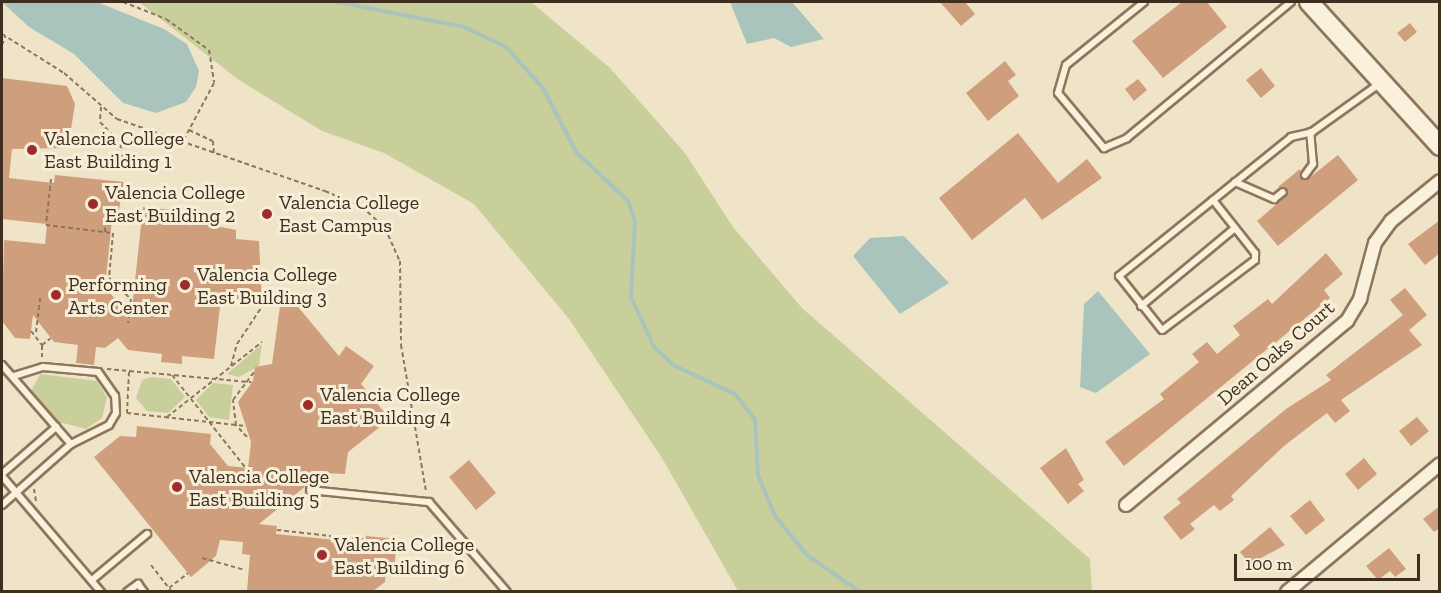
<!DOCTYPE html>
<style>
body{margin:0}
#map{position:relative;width:1441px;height:593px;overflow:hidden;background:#f0e4c8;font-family:"Zilla Slab",serif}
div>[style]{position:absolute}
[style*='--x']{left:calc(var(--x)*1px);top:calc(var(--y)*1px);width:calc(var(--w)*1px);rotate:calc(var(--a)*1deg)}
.green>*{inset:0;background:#c9cf9b}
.water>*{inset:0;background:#a9c4bc}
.stream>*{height:4px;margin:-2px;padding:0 2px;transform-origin:2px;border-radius:2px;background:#a9c4bc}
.building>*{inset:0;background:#cf9f7d}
.path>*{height:2px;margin-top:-1px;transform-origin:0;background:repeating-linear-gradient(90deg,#8d765c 0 4.5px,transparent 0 7.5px)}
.roads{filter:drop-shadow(2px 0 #8d765c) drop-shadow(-2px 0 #8d765c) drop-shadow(0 2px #8d765c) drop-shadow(0 -2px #8d765c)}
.lane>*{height:6px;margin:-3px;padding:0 3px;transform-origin:3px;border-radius:3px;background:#faf1dc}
.street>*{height:12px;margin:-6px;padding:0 6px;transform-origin:6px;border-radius:6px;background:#faf1dc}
.secondary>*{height:18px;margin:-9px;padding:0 9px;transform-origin:9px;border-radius:9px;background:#faf1dc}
.dots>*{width:16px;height:16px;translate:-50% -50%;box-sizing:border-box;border:3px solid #f7eed8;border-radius:50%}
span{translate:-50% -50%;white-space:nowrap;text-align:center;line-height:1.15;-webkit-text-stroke:6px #f7eed8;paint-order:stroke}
.poi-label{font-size:20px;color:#3d2e20}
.left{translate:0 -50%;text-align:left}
.street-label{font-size:20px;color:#3d2e20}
.frame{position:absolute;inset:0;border:3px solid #3d2e20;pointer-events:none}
.scale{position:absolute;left:1234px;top:554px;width:186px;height:27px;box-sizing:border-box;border:3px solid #3d2e20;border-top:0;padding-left:8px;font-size:18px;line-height:21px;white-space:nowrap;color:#3d2e20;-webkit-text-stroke:4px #f7eed8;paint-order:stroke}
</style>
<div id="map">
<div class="green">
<div style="clip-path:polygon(139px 2px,531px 2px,610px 68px,685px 153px,733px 227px,802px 308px,1090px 559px,1092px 591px,738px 591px,662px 458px,569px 319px,474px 204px,384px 153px,322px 131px,239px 80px)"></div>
<div style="clip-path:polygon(262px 344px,259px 366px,239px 377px,227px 374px)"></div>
<div style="clip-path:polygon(40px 374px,97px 381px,107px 398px,102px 418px,86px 429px,55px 421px,31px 391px)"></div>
<div style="clip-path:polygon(152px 377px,171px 379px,185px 397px,168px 413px,147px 411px,136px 398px,142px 380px)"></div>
<div style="clip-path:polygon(213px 383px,233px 385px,229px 420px,209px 417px,196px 400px)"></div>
</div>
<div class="water">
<div style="clip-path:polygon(2px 2px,97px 2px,164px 29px,187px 44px,199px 71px,196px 87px,186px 102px,156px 113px,123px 103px,74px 54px,29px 27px)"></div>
<div style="clip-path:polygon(730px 2px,792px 2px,824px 39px,791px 47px,774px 38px,747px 44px)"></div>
<div style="clip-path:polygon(904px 236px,949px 283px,900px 314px,853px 256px,870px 238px)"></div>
<div style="clip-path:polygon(1098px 291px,1150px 354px,1096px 393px,1080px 387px,1084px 304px)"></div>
</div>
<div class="stream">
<div style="--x:337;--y:2;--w:129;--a:11.1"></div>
<div style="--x:464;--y:27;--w:47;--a:25.5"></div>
<div style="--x:506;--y:47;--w:55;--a:47.9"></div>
<div style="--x:543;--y:88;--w:72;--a:62.7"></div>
<div style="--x:576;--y:152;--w:71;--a:43.3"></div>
<div style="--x:628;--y:201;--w:22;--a:72"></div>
<div style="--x:635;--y:222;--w:75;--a:93.1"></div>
<div style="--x:631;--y:297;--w:55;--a:65.3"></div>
<div style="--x:654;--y:347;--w:26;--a:43"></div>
<div style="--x:673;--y:365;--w:68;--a:25.1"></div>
<div style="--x:735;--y:394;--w:33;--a:52"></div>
<div style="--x:755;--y:420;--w:55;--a:86.9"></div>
<div style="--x:758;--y:475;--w:44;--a:67.5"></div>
<div style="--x:775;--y:516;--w:50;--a:50.6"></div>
<div style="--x:807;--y:555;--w:65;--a:34.9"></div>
</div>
<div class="building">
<div style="clip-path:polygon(940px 2px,965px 2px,975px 14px,961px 26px)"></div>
<div style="clip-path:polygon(1182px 2px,1207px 2px,1227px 27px,1163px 78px,1132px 41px)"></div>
<div style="clip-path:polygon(1410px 23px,1417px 32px,1405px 42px,1397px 33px)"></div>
<div style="clip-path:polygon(1005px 61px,1016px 75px,1008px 81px,1019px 96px,988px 121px,966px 93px)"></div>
<div style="clip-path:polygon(1261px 68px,1275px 86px,1261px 98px,1246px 80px)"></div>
<div style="clip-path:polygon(2px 78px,67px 86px,75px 104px,68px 148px,12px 149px,9px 178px,54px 183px,55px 175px,124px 182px,117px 221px,112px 220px,105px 287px,131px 318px,143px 207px,191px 212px,191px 221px,236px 230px,236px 239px,259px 241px,262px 302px,221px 298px,214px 359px,182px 356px,182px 364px,161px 362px,162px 354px,128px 350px,118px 338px,105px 348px,96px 347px,94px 365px,76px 363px,78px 345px,54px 342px,33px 315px,30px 339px,15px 338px,2px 321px,4px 240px,45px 244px,47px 224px,2px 219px)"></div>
<div style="clip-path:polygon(1138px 79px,1147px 90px,1134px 101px,1125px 89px)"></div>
<div style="clip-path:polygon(1018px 133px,1058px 183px,1087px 159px,1102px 178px,1042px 220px,1025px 198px,972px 240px,939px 198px)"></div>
<div style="clip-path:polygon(1338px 155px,1358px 180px,1278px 246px,1257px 221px,1286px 196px,1287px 188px,1278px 187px,1300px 169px,1301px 178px,1308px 179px)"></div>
<div style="clip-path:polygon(1440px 220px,1440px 253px,1425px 265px,1408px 244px)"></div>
<div style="clip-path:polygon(1326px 253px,1343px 274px,1324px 290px,1330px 298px,1124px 466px,1105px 442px,1164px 399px,1160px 394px,1199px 362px,1192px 354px,1207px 342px,1217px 354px,1240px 335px,1233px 326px,1268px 299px,1272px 304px)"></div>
<div style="clip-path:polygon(1405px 288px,1427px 315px,1409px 330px,1422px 345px,1341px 400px,1350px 411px,1335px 423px,1327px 413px,1284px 446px,1231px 496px,1234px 500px,1220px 511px,1214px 505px,1190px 524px,1195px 529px,1181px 540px,1163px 517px,1181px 503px,1177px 499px,1286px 409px,1331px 380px,1326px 375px,1403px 315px,1390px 300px)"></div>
<div style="clip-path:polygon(289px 296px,339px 356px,346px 346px,374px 366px,361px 384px,390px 419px,348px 452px,345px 474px,322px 473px,259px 524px,277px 526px,276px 534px,366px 543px,366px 536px,397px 539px,394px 570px,386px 569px,385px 582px,373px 591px,247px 591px,250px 555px,242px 554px,243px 542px,220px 540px,216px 556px,191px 577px,94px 457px,120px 436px,136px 437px,137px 426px,211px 434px,210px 444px,228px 466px,248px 468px,251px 442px,238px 402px,253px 381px,255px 367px,272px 364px,281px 299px)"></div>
<div style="clip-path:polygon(1417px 417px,1429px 431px,1411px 446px,1399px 431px)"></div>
<div style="clip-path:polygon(1066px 448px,1084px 480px,1078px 484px,1084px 491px,1068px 504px,1040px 468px)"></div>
<div style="clip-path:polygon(1364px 458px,1377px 474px,1358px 490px,1345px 474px)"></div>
<div style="clip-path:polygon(469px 460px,496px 493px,476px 510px,449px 477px)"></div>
<div style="clip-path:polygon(1310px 500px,1325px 520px,1306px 535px,1290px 516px)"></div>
<div style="clip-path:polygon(1440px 506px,1440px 528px,1434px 532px,1423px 519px)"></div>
<div style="clip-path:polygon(1270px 527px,1285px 545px,1250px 564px,1240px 552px)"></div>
<div style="clip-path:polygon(1389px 548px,1406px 569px,1395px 577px,1390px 571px,1378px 580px,1366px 566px)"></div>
</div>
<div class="path">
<div style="--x:123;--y:2;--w:46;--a:21.6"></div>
<div style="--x:166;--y:19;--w:53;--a:35.8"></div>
<div style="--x:209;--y:50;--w:33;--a:81"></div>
<div style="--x:214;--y:83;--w:70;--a:118"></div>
<div style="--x:2;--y:34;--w:73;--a:32.2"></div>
<div style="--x:64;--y:73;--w:70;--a:41"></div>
<div style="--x:117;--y:119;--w:220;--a:19.1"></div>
<div style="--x:325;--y:191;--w:40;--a:23.4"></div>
<div style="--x:362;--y:207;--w:31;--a:42"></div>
<div style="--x:385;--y:228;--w:36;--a:66"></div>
<div style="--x:400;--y:261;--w:84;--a:89.3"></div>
<div style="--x:401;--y:345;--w:149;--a:80.3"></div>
<div style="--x:2;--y:45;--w:9;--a:-69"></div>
<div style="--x:101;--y:107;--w:15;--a:94"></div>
<div style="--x:100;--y:122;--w:30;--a:46"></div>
<div style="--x:121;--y:144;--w:19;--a:96"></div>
<div style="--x:119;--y:163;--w:8;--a:180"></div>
<div style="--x:189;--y:130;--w:26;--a:25"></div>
<div style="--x:213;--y:141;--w:15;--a:86"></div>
<div style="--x:119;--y:156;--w:16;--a:-4"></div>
<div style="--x:51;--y:179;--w:46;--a:96.2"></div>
<div style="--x:46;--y:225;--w:67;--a:6.8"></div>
<div style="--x:113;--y:233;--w:45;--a:95.1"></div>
<div style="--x:109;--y:278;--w:30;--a:44"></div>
<div style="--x:131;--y:299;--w:24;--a:97"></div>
<div style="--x:105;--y:232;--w:13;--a:-86"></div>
<div style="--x:107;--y:288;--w:9;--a:-84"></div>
<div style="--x:31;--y:331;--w:18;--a:52"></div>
<div style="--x:42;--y:345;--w:14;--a:90"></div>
<div style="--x:36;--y:332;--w:35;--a:-83"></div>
<div style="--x:42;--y:345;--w:11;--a:-38"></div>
<div style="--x:231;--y:366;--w:23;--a:-75"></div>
<div style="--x:237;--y:344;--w:50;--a:-56.3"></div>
<div style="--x:107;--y:369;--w:145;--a:5.2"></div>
<div style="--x:129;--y:372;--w:41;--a:92.8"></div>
<div style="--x:127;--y:413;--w:119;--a:6.3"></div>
<div style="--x:172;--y:375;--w:122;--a:51.6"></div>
<div style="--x:167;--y:417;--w:121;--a:-38.3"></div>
<div style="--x:247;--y:437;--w:16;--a:-133"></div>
<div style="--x:236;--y:425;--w:25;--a:-97"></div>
<div style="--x:233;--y:400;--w:35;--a:-53"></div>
<div style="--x:34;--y:489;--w:12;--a:81"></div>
<div style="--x:277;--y:530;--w:90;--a:6.4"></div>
<div style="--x:202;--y:558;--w:45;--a:15.6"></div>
<div style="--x:151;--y:565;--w:34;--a:52"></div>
<div style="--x:169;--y:588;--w:24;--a:-38"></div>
</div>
<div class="roads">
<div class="lane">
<div style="--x:1144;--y:2;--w:100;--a:141.1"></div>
<div style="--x:1066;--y:65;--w:29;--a:106"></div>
<div style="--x:1058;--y:93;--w:72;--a:50.1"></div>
<div style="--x:1104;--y:148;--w:25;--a:-23"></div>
<div style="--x:1127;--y:138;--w:213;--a:-39.7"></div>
<div style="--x:1305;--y:175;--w:14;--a:-54"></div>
<div style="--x:1313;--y:164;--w:32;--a:-95"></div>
<div style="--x:1235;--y:182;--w:43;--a:23.6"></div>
<div style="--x:1274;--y:199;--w:11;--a:-38"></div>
<div style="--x:1213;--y:200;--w:68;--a:51.6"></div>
<div style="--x:1255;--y:253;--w:7;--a:90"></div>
<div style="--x:1255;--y:260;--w:116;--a:143"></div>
<div style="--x:1162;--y:330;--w:69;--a:-128.5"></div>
<div style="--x:1119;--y:276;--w:221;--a:-38.9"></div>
<div style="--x:1291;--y:137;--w:22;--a:-13"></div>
<div style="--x:1312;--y:132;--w:82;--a:-35.6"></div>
<div style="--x:1141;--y:306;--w:122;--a:-39.7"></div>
<div style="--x:2;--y:365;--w:105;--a:48.9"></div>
<div style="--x:2;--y:474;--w:72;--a:-41"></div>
<div style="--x:2;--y:476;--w:153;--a:49.5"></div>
<div style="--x:310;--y:490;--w:120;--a:5.8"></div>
<div style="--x:429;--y:502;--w:119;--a:49.1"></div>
<div style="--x:2;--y:505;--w:92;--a:-41.5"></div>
<div style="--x:71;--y:444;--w:42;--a:-26.6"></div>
<div style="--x:109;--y:425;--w:14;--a:-60"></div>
<div style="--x:116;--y:413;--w:17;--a:-93"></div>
<div style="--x:115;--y:396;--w:29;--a:-125"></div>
<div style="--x:98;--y:372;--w:55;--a:-174.8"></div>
<div style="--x:43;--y:367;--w:30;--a:163"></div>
<div style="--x:92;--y:580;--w:72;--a:-39.9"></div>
<div style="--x:127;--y:592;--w:14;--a:-36"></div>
<div style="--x:138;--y:584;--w:10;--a:53"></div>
</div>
<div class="street">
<div style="--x:1126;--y:505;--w:288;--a:-39.8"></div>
<div style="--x:1347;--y:321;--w:26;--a:-59"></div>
<div style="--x:1360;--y:299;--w:58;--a:-75"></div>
<div style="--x:1375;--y:243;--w:27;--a:-54"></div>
<div style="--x:1391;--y:221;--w:63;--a:-39.2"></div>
<div style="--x:1287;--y:592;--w:199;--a:-39.9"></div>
</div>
<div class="secondary">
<div style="--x:1309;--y:2;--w:195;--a:47.7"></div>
</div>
</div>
<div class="dots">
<div style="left:32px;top:150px;background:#9e2a2b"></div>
<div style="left:93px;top:204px;background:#9e2a2b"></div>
<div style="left:267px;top:214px;background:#9e2a2b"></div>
<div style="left:185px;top:285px;background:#9e2a2b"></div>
<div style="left:56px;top:295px;background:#9e2a2b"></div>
<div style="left:308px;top:405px;background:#9e2a2b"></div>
<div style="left:177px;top:487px;background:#9e2a2b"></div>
<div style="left:322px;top:555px;background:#9e2a2b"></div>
</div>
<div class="poi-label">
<span class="left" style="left:44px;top:150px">Valencia College<br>East Building 1</span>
<span class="left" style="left:105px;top:204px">Valencia College<br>East Building 2</span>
<span class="left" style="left:279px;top:214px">Valencia College<br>East Campus</span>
<span class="left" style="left:197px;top:286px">Valencia College<br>East Building 3</span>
<span class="left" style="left:68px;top:296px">Performing<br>Arts Center</span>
<span class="left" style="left:320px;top:406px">Valencia College<br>East Building 4</span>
<span class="left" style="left:189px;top:488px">Valencia College<br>East Building 5</span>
<span class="left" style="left:334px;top:556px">Valencia College<br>East Building 6</span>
</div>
<div class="street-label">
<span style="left:1276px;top:353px;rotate:-41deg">Dean Oaks Court</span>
</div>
<div class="frame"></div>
<div class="scale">100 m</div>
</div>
